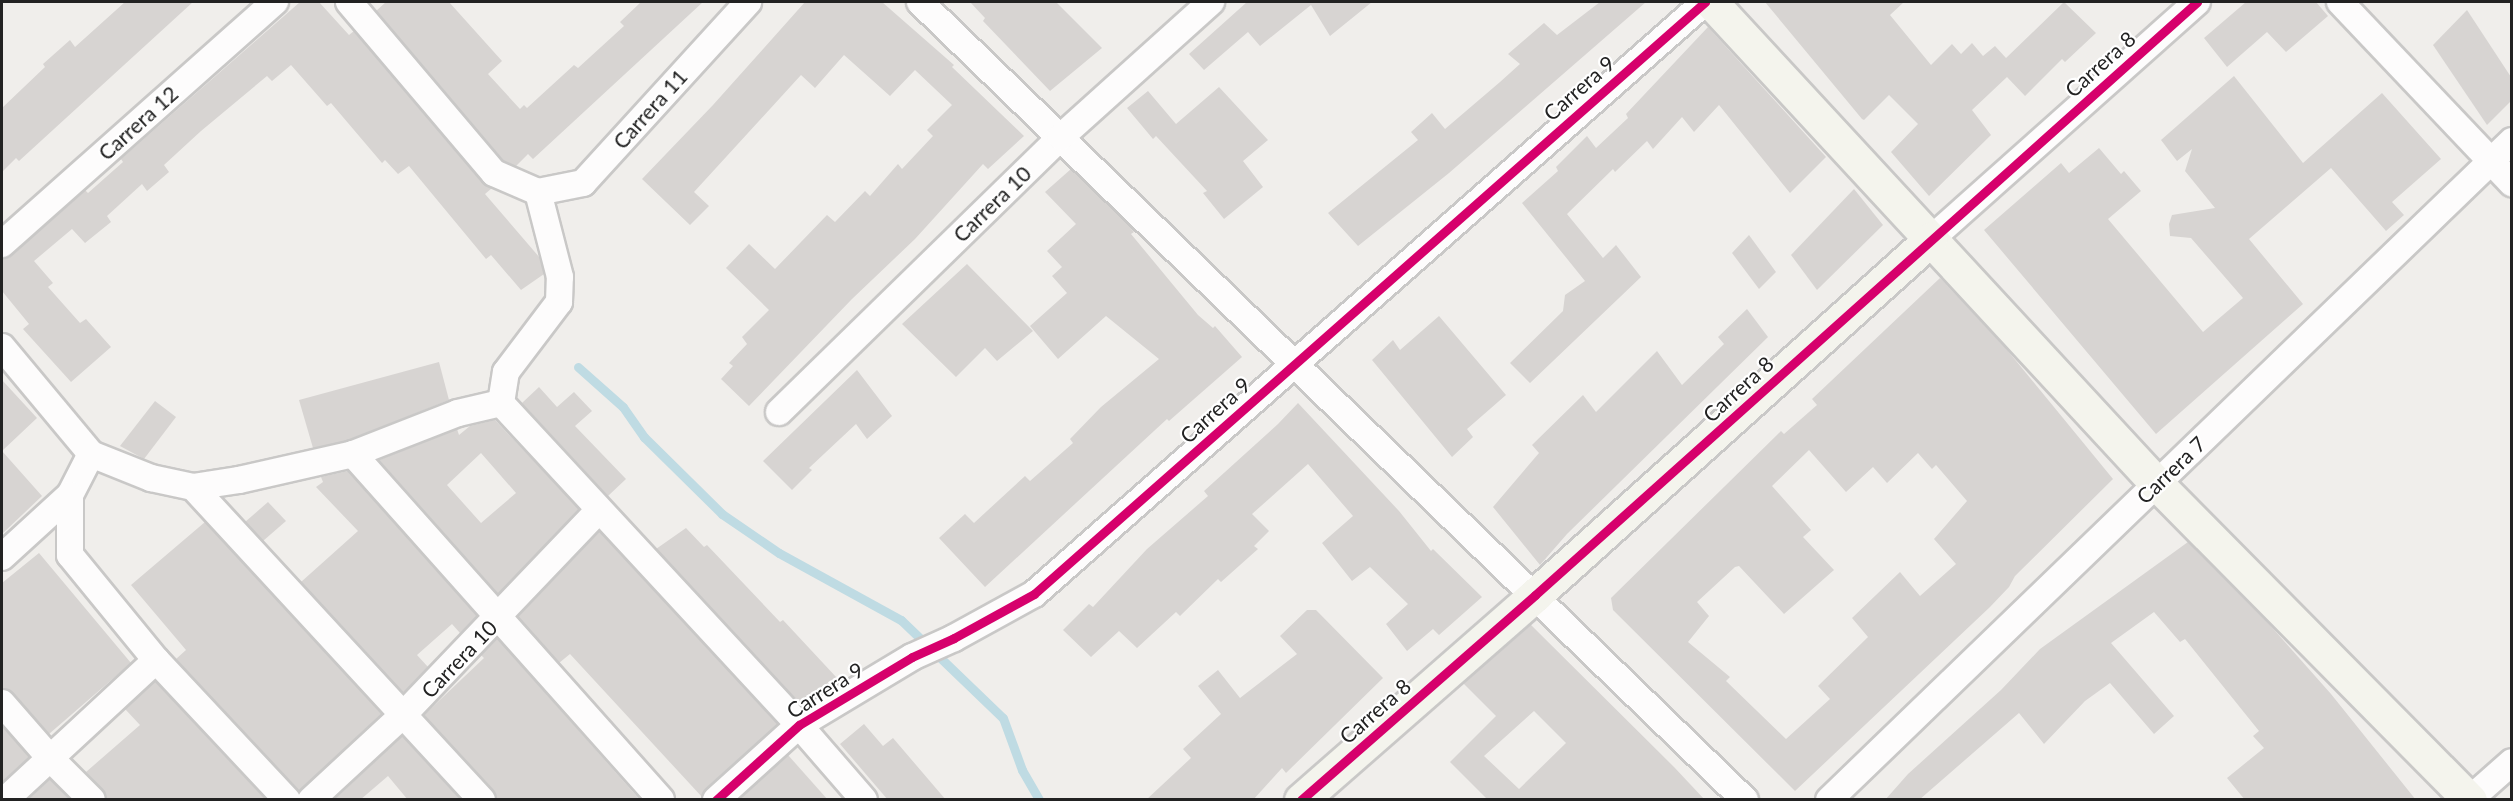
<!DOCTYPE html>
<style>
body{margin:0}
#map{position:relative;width:2513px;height:801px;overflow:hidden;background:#f0eeeb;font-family:Lato,sans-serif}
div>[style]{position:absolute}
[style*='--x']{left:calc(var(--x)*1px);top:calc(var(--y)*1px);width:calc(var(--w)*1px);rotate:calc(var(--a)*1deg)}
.stream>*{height:9px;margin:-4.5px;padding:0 4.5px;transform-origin:4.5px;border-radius:4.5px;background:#bfdbe3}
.building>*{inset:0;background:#d7d4d2}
.roads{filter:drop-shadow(2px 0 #c9c8c7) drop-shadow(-2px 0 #c9c8c7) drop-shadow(0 2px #c9c8c7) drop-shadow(0 -2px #c9c8c7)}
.street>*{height:26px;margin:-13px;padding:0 13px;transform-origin:13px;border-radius:13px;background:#fdfcfc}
.secondary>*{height:33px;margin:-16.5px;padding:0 16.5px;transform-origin:16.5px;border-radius:16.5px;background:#f4f4ed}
.cycleway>*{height:9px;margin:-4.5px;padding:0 4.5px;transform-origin:4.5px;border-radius:4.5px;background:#d6006c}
span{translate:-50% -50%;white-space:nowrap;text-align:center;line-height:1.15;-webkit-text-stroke:4.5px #fff;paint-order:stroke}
.street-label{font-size:21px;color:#222}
.frame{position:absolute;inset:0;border:3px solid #222;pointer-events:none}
</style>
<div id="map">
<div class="stream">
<div style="--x:578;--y:367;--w:60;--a:41.6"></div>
<div style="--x:623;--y:407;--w:37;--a:55"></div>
<div style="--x:644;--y:437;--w:110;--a:44.6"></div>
<div style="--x:722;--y:514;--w:69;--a:34.4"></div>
<div style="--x:779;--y:553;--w:139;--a:28.8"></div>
<div style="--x:901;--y:620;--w:141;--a:43.9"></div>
<div style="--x:1003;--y:718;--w:55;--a:69.9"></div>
<div style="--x:1022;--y:770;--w:34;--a:60"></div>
</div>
<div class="building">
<div style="clip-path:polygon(125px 2px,193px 2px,19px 161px,16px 158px,2px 172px,2px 108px,45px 67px,43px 64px,70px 40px,75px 47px)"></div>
<div style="clip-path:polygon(300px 2px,319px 2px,349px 35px,354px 31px,483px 183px,492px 188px,485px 194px,540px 258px,544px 274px,521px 290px,491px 255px,486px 259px,409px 166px,398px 174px,385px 160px,382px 163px,331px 103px,327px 106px,291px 65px,272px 81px,267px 76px,201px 131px,164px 165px,169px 172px,147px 191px,142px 184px,107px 216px,111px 222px,85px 243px,72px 229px,34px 261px,53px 283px,48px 287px,80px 323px,86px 319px,111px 347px,71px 382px,23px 329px,29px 324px,2px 291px,2px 259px,12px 255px,85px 190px,88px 193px,123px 162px,121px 159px)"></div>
<div style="clip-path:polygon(386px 2px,449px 2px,502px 61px,488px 74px,520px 109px,524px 105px,527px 108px,574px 65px,578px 68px,624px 26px,620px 22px,641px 2px,703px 2px,533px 159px,528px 154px,516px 166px,503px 161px,376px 11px)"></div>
<div style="clip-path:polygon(805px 2px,882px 2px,954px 65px,952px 67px,1024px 136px,988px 169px,983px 164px,915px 239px,852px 299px,749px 406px,721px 379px,733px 366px,729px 363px,747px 344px,742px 337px,769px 310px,726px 268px,749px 244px,775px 269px,827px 215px,835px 222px,865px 191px,870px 196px,898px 164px,902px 169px,933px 136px,927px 130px,952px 105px,915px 70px,890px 96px,844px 55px,815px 88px,801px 75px,694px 192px,709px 206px,690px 225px,642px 179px,713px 105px)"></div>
<div style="clip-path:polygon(970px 2px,1056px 2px,1102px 48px,1050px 91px,983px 21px,985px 18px)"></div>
<div style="clip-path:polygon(1247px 2px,1372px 2px,1330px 36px,1311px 5px,1260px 46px,1248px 32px,1204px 70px,1189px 54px)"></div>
<div style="clip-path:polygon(1600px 2px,1646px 2px,1449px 173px,1358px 246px,1328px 213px,1418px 140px,1411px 132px,1432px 113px,1445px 129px,1500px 82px,1520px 64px,1508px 54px,1544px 23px,1557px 35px)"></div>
<div style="clip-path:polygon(1765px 2px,1904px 2px,1890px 15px,1931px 65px,1952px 44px,1961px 54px,1972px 43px,1983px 56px,1995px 46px,2006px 58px,2064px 2px,2096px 33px,2065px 62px,2062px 59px,2025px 96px,2007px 77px,1972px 110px,1991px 135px,1929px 196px,1891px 152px,1918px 124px,1889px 95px,1864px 120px,1862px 119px)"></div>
<div style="clip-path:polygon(2246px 2px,2316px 2px,2328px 16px,2286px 52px,2267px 32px,2227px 67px,2204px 38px)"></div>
<div style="clip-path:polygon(2467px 10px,2511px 77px,2511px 101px,2487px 125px,2433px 45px)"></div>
<div style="clip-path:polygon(1708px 27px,1826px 157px,1790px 193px,1719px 105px,1694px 132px,1682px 117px,1653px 149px,1647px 141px,1615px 172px,1613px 169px,1567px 214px,1603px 258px,1616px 245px,1641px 277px,1530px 383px,1510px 363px,1563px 311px,1565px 295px,1585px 281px,1522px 203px,1558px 171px,1556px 167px,1587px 136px,1596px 148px,1628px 118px,1626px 114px)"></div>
<div style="clip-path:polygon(2234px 76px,2303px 163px,2382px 93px,2441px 159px,2392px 202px,2404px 215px,2386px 231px,2331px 168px,2249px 239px,2303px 304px,2156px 434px,1984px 230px,2061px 163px,2069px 173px,2099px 148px,2121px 174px,2124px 171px,2141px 191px,2108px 219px,2203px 332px,2243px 298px,2191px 238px,2170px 236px,2169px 224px,2172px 215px,2215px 208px,2185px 171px,2192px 149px,2177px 161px,2161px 140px)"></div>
<div style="clip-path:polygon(1219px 87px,1268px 140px,1243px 161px,1263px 187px,1224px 219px,1203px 193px,1207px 191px,1156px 136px,1153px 139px,1127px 108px,1148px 91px,1176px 124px)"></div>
<div style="clip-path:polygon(1071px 169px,1124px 220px,1134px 232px,1131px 234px,1198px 315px,1213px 328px,1215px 326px,1242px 357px,1169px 421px,1167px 419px,985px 587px,939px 538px,965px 514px,974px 523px,1025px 476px,1030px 481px,1073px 443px,1070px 439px,1101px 407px,1159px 359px,1106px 316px,1058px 359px,1030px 326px,1067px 293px,1052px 276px,1062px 267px,1047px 251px,1076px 224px,1045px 192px)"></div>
<div style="clip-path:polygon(1854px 189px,1883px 225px,1817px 290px,1791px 255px)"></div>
<div style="clip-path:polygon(1749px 235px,1776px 272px,1759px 289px,1732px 253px)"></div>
<div style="clip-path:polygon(967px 264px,1033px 331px,997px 361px,985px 348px,956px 377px,902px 324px)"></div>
<div style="clip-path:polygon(evenodd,1940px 278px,2003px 345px,2113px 479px,2015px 576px,2009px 587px,1990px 607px,1795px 791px,1613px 610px,1611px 598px,1781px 431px,1784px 434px,1817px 405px,1812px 399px,1940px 278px,1809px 450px,1846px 492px,1873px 467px,1887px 483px,1918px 453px,1932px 469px,1936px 465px,1967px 501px,1934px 539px,1956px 564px,1920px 596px,1900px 572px,1852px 618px,1868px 637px,1818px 686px,1830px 699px,1786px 739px,1726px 681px,1730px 677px,1688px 642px,1709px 616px,1697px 602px,1735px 567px,1739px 566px,1784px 614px,1834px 570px,1803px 537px,1811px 530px,1772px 486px,1809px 450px)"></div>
<div style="clip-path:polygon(1747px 309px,1768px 337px,1567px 534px,1540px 565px,1493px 507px,1539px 453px,1532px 445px,1583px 395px,1596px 412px,1657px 351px,1682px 385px,1724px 344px,1718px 337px)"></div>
<div style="clip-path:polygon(1439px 316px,1506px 395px,1467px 429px,1473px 437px,1452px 457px,1372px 360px,1393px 340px,1400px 350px)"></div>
<div style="clip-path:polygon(439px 362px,449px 400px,349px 440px,313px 448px,299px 400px)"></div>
<div style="clip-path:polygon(857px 370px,892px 416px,867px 439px,856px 424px,809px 468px,812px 470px,792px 490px,763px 461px)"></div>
<div style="clip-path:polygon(2px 380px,37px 418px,2px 451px,42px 496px,2px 534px)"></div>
<div style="clip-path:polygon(539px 387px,557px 407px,574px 392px,592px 411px,575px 426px,626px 479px,608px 496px,522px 403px)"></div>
<div style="clip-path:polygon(155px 401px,176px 417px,144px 459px,120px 446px)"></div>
<div style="clip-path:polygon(1298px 403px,1399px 511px,1431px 551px,1433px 549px,1482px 597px,1439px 635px,1433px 629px,1407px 651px,1386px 624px,1408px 604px,1370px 567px,1352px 581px,1322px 543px,1353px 516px,1308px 464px,1252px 514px,1269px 531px,1254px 546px,1258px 549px,1221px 582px,1218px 579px,1180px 616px,1176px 612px,1137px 648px,1119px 631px,1091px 657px,1063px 630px,1089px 604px,1093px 607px,1147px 549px,1208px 496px,1204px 491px,1278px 424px)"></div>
<div style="clip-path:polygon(evenodd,495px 420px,579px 509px,498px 594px,379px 460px,457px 429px,459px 435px,470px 426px,495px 420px,481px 453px,516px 493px,481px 523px,447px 485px,481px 453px)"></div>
<div style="clip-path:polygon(348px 471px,477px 616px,460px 633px,452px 624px,417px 655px,428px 667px,403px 693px,301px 582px,358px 531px,316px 487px,323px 482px,321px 477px)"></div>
<div style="clip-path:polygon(268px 502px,286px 521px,263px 541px,245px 522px)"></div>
<div style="clip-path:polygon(205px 522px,382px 714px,299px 792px,176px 659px,186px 650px,131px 585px)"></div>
<div style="clip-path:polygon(686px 528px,704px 547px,707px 545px,780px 622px,783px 620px,837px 678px,801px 705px,656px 549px)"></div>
<div style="clip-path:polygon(599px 531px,778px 724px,706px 789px,702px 797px,570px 654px,559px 663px,518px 617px)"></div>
<div style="clip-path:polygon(2188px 542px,2268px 623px,2331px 694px,2416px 800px,2245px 800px,2227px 778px,2264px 748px,2253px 736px,2259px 731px,2185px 639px,2180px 642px,2154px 612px,2111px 643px,2174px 716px,2154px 734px,2110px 683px,2085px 701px,2044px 744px,2019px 713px,1919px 800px,1885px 800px,1908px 774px,2001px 690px,2040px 649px)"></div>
<div style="clip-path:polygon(39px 553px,131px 663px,49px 734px,13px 693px,2px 688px,2px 583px)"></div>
<div style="clip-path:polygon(1307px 610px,1316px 610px,1383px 678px,1286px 773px,1282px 768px,1253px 800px,1146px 800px,1191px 758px,1183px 749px,1221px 714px,1198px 686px,1218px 670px,1240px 698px,1297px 654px,1280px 636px)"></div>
<div style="clip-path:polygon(evenodd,1530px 624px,1674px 767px,1705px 800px,1488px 800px,1450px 762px,1496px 716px,1463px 683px,1530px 624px,1534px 711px,1566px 743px,1519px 789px,1484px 756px,1534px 711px)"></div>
<div style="clip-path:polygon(497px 638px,640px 800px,497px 800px,493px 790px,424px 715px,484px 658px,481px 655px)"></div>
<div style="clip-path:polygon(155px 681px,266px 800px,107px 800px,103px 790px,86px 772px,140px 725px,125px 709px)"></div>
<div style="clip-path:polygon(864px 724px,883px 746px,893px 738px,946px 800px,888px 800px,840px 744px)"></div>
<div style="clip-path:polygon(2px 725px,29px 757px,2px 783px)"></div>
<div style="clip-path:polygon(402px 736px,461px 800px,408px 800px,388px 776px,360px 800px,334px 800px)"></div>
<div style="clip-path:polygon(788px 755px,828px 800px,739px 800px)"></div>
<div style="clip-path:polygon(50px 779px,70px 800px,28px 800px)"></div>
</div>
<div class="roads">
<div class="street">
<div style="--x:349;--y:2;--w:224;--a:49.7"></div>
<div style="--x:494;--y:173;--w:48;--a:23.4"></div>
<div style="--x:920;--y:2;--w:1148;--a:44.05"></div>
<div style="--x:2340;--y:2;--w:250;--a:46.5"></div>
<div style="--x:538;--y:192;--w:46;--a:-11.3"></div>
<div style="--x:583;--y:183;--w:245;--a:-47.6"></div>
<div style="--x:1931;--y:239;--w:356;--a:-41.7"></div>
<div style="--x:2;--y:244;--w:365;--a:-41.6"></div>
<div style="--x:2;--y:347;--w:139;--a:50.2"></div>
<div style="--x:91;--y:454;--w:65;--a:21.8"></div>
<div style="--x:151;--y:478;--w:43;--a:12.1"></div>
<div style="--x:193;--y:487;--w:47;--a:-8.7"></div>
<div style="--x:239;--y:480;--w:117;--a:-12.8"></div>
<div style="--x:353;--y:454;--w:113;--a:-21.3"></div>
<div style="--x:458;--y:413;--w:44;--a:-13.1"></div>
<div style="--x:501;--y:403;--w:439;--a:47.2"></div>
<div style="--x:799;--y:725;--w:99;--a:49.1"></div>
<div style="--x:501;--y:403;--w:31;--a:-81"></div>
<div style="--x:506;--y:372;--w:88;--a:-52.9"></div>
<div style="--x:559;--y:302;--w:25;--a:-88"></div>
<div style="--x:560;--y:277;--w:88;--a:-104.5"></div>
<div style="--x:779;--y:412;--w:394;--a:-44.3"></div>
<div style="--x:1061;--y:137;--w:202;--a:-42"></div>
<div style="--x:91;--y:454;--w:46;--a:117.1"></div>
<div style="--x:70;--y:495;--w:60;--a:90"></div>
<div style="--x:70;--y:555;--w:136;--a:50.7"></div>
<div style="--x:156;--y:660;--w:192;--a:46.9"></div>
<div style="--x:353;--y:454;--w:463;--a:48.3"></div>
<div style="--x:193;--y:487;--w:426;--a:47.3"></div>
<div style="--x:2;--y:557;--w:92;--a:-42.4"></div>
<div style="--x:2;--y:703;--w:73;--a:48.9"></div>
<div style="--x:50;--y:758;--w:59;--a:45"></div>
<div style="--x:5;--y:800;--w:206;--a:-42.8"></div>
<div style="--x:311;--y:800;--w:127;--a:-42.8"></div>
<div style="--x:404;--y:714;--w:282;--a:-46.3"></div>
<div style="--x:716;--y:800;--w:112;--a:-42.1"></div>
<div style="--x:799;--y:725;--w:132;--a:-31"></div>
<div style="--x:912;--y:657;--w:46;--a:-24.3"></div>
<div style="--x:954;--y:638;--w:91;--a:-28.8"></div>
<div style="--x:1034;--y:594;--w:895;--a:-41.42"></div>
<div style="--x:1829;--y:800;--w:949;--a:-43.98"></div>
<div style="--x:2469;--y:800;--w:57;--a:-41.5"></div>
</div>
<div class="secondary">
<div style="--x:1711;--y:2;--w:657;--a:47.22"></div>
<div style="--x:2157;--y:484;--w:445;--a:45.3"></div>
<div style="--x:1301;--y:800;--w:311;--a:-41.2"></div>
<div style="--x:1535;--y:595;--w:532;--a:-41.96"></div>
</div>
</div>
<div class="cycleway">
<div style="--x:716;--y:800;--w:112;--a:-42.1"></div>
<div style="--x:799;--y:725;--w:132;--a:-31"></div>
<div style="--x:912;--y:657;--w:46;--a:-24.3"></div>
<div style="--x:954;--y:638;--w:91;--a:-28.8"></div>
<div style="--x:1034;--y:594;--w:895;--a:-41.42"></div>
<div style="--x:1301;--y:800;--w:311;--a:-41.2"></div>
<div style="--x:1535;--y:595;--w:889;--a:-41.85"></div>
</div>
<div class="street-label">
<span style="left:2100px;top:64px;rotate:-42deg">Carrera 8</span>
<span style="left:1579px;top:88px;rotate:-41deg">Carrera 9</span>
<span style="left:650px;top:109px;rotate:-48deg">Carrera 11</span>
<span style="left:138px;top:123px;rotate:-42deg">Carrera 12</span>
<span style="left:992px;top:204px;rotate:-44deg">Carrera 10</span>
<span style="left:1738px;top:389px;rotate:-42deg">Carrera 8</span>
<span style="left:1215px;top:410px;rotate:-42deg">Carrera 9</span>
<span style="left:2171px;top:470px;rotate:-44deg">Carrera 7</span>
<span style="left:459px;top:659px;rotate:-46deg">Carrera 10</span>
<span style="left:825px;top:690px;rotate:-32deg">Carrera 9</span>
<span style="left:1375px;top:711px;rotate:-41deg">Carrera 8</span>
</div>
<div class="frame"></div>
</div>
